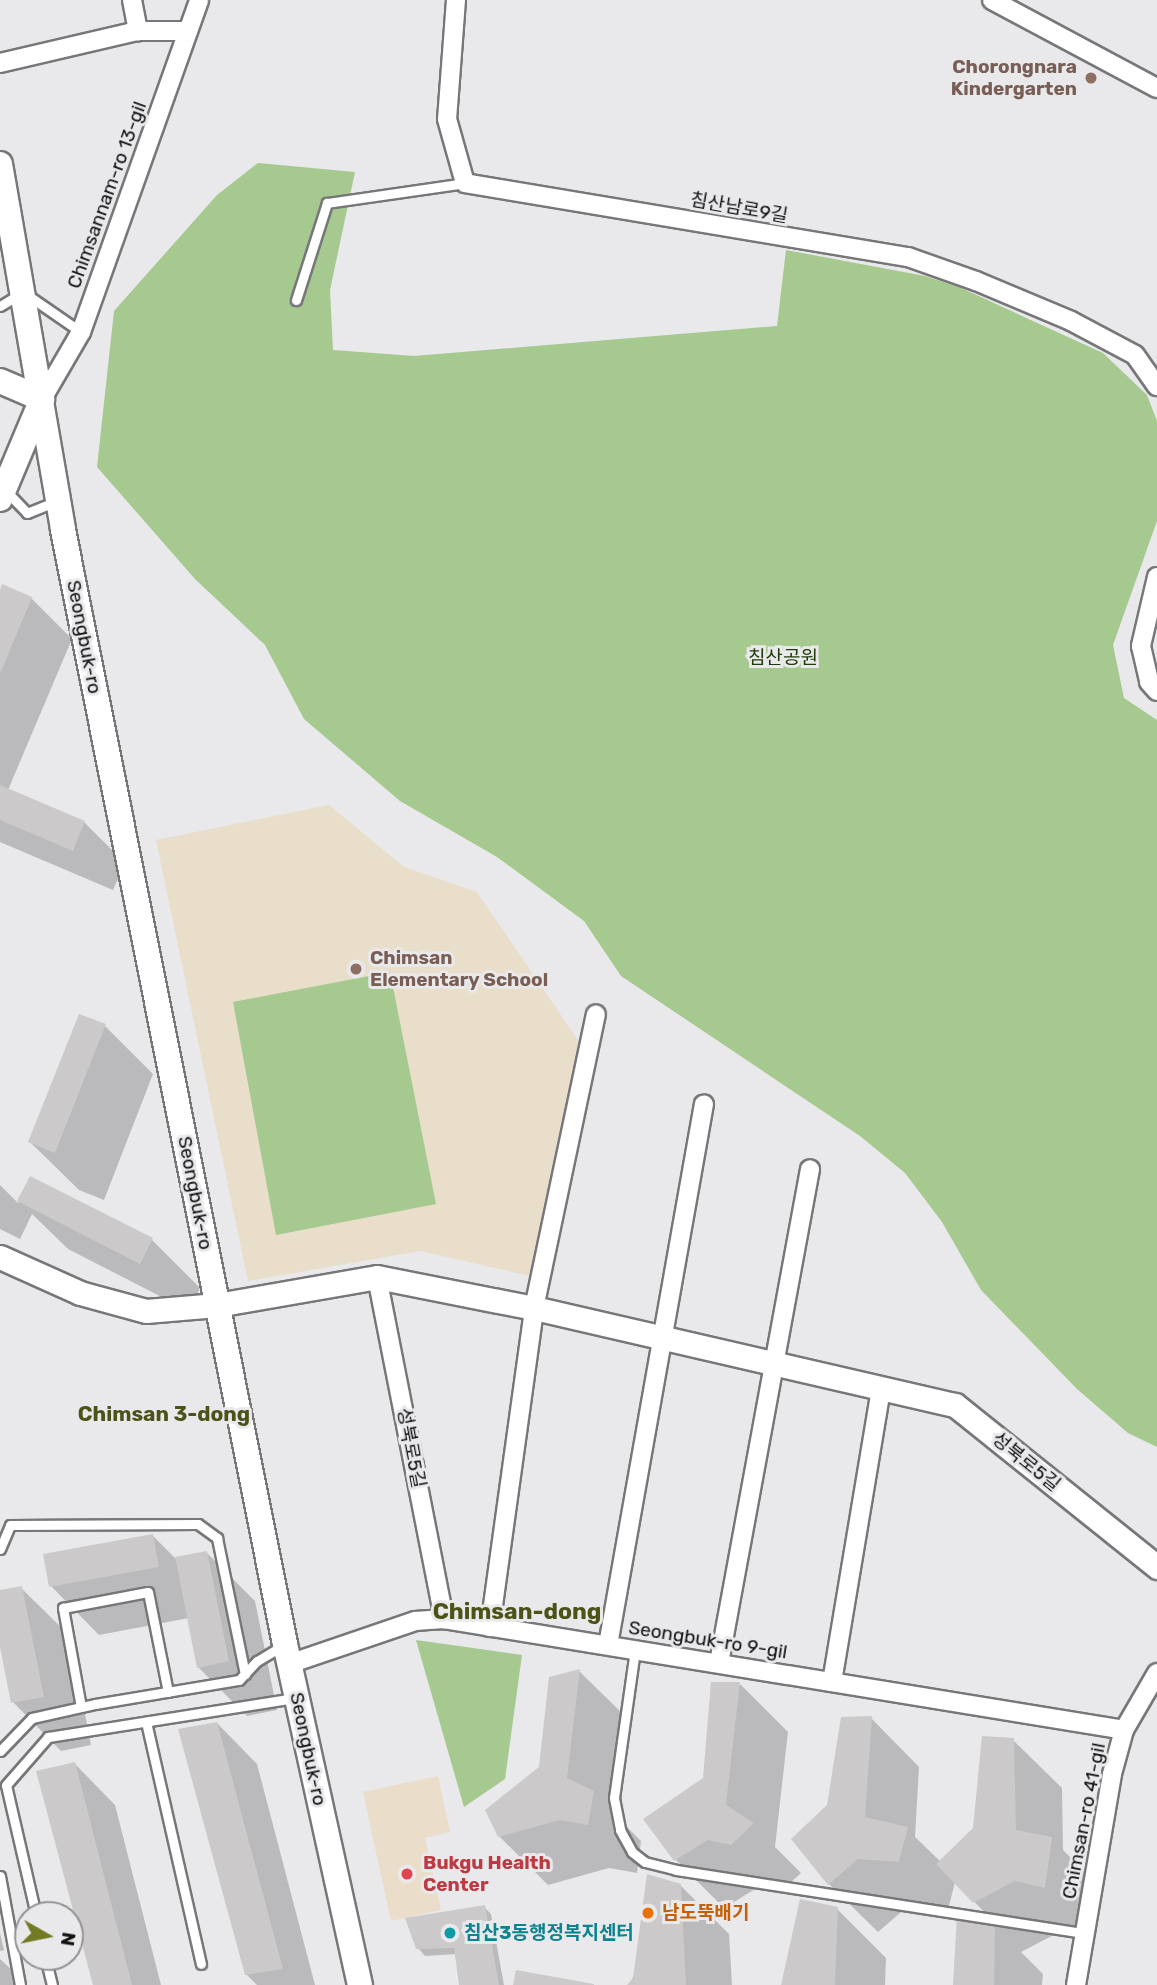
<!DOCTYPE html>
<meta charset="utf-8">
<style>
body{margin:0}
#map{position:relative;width:1157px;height:1985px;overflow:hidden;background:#e9e8eb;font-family:Rubik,"Noto Sans KR",sans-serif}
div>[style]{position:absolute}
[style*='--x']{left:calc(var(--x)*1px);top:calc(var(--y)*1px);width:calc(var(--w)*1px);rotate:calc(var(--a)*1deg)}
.education>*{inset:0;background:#e8dec9}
.medical>*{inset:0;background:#eaddc9}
.green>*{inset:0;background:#a5c98f}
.shadow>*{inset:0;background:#0003}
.building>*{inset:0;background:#ccc9ca}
.roads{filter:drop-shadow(2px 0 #777679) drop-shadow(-2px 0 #777679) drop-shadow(0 2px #777679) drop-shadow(0 -2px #777679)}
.service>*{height:9px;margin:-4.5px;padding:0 4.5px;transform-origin:4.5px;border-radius:4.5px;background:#fff}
.minor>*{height:18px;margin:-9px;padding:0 9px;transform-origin:9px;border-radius:9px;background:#fff}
.tertiary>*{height:23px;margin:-11.5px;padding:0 11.5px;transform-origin:11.5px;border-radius:11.5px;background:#fff}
.secondary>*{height:24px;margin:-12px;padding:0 12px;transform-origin:12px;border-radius:12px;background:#fff}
.dots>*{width:19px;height:19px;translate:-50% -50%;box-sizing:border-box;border:4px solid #e9e8eb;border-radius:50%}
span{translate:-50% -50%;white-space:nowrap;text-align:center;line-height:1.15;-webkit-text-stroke:6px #e9e8eb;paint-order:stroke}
.education-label{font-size:19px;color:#785e54;font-weight:700}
.right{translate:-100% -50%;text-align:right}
.left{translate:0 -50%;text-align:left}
.street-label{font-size:19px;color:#131213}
.park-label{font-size:19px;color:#203b08}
.health-label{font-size:19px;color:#be3a42;font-weight:700}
.food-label{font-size:19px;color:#c56008;font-weight:700}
.culture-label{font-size:19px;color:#0d838f;font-weight:700}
.neighbourhood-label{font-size:21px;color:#4d5218;font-weight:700}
.quarter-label{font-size:23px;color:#4d5218;font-weight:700}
.north{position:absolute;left:14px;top:1901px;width:70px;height:70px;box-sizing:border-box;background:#e9e8eb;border:2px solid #939295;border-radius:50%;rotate:99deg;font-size:19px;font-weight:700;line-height:28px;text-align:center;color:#131213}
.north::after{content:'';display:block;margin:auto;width:24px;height:32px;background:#727a25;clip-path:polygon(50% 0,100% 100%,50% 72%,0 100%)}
</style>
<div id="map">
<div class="education">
<div style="clip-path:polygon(329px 805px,404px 867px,477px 892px,582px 1046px,535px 1277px,420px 1251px,248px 1281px,156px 840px)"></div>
</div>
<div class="medical">
<div style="clip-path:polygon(438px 1776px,450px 1832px,425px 1838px,441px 1910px,391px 1921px,363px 1792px)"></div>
</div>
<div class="green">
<div style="clip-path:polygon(258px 163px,355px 172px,330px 290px,333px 350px,414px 356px,777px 326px,786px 250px,925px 276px,959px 287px,1103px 353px,1147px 395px,1157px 421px,1157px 521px,1113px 645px,1124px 698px,1157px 720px,1157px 1447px,1128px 1433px,1077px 1389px,981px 1290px,942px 1222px,905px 1173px,860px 1136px,621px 976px,584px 921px,497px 857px,400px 801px,304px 719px,265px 645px,195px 579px,97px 467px,114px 311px,217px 195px)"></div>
<div style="clip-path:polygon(390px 972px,436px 1204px,276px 1235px,233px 1002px)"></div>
<div style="clip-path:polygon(416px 1640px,522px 1655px,505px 1779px,464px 1807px)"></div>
</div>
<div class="shadow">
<div style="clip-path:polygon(3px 587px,31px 598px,72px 639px,8px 790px,84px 822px,125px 863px,113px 890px,0 842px,0 595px)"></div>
<div style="clip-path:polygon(105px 1026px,153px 1074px,104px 1200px,79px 1190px,30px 1142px)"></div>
<div style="clip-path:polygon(31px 1178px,152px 1240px,200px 1288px,189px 1311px,68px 1249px,32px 1214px,20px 1239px,0 1229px,0 1185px,18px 1203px)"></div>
<div style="clip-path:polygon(153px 1536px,176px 1559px,207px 1553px,255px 1601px,277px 1710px,247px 1716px,198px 1667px,189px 1618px,99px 1635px,51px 1586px)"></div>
<div style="clip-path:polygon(21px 1588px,70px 1636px,91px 1745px,61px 1751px,13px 1702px,0 1638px,0 1592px)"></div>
<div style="clip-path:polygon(579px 1671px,628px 1719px,616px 1816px,641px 1841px,637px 1873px,609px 1868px,548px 1885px,499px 1836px,541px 1768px)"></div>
<div style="clip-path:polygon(740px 1684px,788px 1732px,775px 1847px,801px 1873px,780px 1892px,757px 1888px,724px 1908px,675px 1859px)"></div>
<div style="clip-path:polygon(871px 1718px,919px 1767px,915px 1837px,941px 1862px,974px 1829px,1013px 1740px,1062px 1788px,1063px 1850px,1100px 1887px,1093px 1935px,1065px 1929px,1021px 1952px,1043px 1974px,1042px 1985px,954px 1985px,958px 1918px,998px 1926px,955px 1882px,948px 1910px,907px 1907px,878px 1932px,829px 1884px,794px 1839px,829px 1806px)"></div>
<div style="clip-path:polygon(217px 1723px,257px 1764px,315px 1985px,257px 1985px,246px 1974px)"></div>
<div style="clip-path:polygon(75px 1764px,115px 1805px,161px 1985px,95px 1985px)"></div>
<div style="clip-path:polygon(680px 1885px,729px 1934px,732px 1985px,629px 1985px)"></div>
<div style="clip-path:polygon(484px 1907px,491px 1914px,504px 1985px,461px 1985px,456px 1954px,425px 1956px,418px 1948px)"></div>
<div style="clip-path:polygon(837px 1909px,886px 1958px,885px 1985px,783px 1985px)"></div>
<div style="clip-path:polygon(0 1933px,4px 1950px,0 1951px)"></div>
<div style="clip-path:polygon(0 1959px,11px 1969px,14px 1985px,0 1985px)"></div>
</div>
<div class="building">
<div style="clip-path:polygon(2px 584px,32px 597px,0 674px,0 590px)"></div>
<div style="clip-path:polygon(0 785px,85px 821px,73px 851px,0 820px)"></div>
<div style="clip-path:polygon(79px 1014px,106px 1024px,55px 1153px,28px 1142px)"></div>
<div style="clip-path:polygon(30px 1176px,153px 1238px,140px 1264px,17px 1201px)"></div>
<div style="clip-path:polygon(153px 1534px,159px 1567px,49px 1587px,43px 1554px)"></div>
<div style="clip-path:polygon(207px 1551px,229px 1661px,197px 1668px,175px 1557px)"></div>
<div style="clip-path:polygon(22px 1586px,44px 1697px,11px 1703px,0 1647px,0 1590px)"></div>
<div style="clip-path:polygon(580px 1669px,567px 1778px,594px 1791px,588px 1825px,560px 1820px,498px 1837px,485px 1810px,539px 1767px,549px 1677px)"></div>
<div style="clip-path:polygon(711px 1682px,740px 1682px,726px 1805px,754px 1823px,731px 1845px,708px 1840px,674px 1861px,643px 1819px,703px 1778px)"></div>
<div style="clip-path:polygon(872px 1716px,865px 1817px,908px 1827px,899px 1862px,858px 1859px,828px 1885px,791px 1839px,827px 1805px,841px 1717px)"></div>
<div style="clip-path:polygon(217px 1722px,283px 1969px,245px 1975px,178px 1729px)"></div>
<div style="clip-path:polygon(982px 1736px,1014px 1738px,1016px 1830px,1052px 1837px,1045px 1888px,1015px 1881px,973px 1903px,936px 1864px,973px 1828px)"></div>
<div style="clip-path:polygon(75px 1762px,132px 1985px,93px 1985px,36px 1771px)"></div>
<div style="clip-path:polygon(647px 1874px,681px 1884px,686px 1985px,627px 1985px,633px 1978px)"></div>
<div style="clip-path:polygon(800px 1899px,838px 1907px,835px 1985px,781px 1985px)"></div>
<div style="clip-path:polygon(485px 1905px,499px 1985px,459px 1985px,454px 1948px,416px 1949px,405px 1918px)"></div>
<div style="clip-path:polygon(957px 1916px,995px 1924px,994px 1985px,953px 1985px)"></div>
<div style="clip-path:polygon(516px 1970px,594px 1984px,594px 1985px,513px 1985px)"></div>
</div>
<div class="roads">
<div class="service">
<div style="--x:296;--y:300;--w:102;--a:-72.3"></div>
<div style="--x:327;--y:203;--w:139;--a:-8.2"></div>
<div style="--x:0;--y:306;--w:27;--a:-31"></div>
<div style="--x:23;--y:292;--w:70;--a:34.6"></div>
<div style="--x:7;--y:492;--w:29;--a:46"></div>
<div style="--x:27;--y:513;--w:31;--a:-22"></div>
<div style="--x:0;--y:1549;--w:26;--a:-67"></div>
<div style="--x:10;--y:1525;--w:188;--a:-0.3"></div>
<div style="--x:198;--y:1524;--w:24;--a:36"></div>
<div style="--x:217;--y:1538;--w:139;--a:78.4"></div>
<div style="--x:635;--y:1650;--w:149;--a:98.1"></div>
<div style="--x:614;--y:1798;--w:33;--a:79"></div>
<div style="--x:620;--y:1830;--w:25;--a:61"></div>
<div style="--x:632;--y:1852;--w:16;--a:38"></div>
<div style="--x:645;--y:1862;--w:32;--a:14"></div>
<div style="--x:676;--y:1870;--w:413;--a:8.8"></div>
<div style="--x:81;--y:1707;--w:101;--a:-100.3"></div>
<div style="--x:63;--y:1608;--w:86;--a:-10.7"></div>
<div style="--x:148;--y:1592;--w:102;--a:78.7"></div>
<div style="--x:146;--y:1722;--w:248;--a:77.2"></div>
<div style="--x:0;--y:1751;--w:46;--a:-45.9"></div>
<div style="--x:32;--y:1718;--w:65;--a:-12.5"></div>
<div style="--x:95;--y:1704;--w:146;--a:-9.5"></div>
<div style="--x:239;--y:1680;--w:26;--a:-47"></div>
<div style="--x:257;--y:1661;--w:31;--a:-31"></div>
<div style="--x:0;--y:1876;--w:111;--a:79.6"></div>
<div style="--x:36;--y:1915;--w:133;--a:-103"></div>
<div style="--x:6;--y:1785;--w:64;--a:-48.8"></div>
<div style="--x:48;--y:1737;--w:250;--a:-9"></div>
<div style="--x:45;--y:1957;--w:29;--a:76"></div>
</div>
<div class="minor">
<div style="--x:132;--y:0;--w:32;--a:79"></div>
<div style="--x:456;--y:0;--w:119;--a:94.3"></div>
<div style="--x:447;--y:119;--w:66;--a:74.3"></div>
<div style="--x:465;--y:183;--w:449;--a:9.5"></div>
<div style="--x:908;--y:257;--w:72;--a:19.4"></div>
<div style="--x:976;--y:281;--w:103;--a:22.8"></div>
<div style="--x:1071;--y:321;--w:72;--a:28"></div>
<div style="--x:1135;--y:355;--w:38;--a:55"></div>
<div style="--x:992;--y:0;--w:187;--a:28.1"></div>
<div style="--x:0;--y:63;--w:142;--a:-13.1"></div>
<div style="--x:138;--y:31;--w:50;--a:0"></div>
<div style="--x:42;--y:399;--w:78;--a:-59.8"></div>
<div style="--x:81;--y:332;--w:352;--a:-70.4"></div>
<div style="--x:1157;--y:577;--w:71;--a:103.1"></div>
<div style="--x:1141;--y:646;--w:37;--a:77"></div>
<div style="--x:1149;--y:682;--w:12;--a:48"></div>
<div style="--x:377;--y:1277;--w:349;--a:78.9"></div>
<div style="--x:490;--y:1627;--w:322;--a:-82.1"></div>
<div style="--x:534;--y:1308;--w:300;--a:-78.1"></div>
<div style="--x:608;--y:1645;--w:549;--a:-79.94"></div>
<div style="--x:719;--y:1663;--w:502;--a:-79.56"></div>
<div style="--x:289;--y:1664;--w:133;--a:-18.8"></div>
<div style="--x:415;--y:1621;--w:29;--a:-4"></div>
<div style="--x:444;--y:1619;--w:689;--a:9.27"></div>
<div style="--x:832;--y:1682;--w:298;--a:-80.5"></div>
<div style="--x:1076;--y:1985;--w:214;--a:-80.3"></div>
<div style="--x:1112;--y:1774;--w:46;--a:-74.7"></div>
<div style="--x:1124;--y:1730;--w:66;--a:-59.9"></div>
</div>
<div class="tertiary">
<div style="--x:0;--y:1257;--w:88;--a:24.2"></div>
<div style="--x:80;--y:1293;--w:68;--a:15.3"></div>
<div style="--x:146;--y:1311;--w:71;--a:-4.8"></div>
<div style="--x:217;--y:1305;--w:162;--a:-9.9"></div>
<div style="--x:377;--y:1277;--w:160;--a:11.2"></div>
<div style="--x:534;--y:1308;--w:432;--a:13"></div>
<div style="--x:955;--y:1405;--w:259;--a:38.7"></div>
</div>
<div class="secondary">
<div style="--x:0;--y:164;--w:371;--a:80.2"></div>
<div style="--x:63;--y:530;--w:1136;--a:78.73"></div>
<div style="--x:285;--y:1644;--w:349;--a:77.6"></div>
<div style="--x:0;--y:381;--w:46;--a:23.2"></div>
<div style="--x:0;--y:499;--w:108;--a:-67.2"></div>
</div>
</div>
<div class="dots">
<div style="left:1091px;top:78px;background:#8d6e63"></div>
<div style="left:356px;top:969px;background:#8d6e63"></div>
<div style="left:407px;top:1874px;background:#e0444e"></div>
<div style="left:648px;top:1913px;background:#e8710a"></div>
<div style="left:450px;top:1933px;background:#0f9aa8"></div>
</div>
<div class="education-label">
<span class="right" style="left:1077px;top:78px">Chorongnara<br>Kindergarten</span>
<span class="left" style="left:370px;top:969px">Chimsan<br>Elementary School</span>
</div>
<div class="street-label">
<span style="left:107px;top:195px;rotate:-70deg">Chimsannam-ro 13-gil</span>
<span style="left:739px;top:208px;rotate:10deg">침산남로9길</span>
<span style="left:84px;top:637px;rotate:79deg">Seongbuk-ro</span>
<span style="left:195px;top:1193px;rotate:79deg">Seongbuk-ro</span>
<span style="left:411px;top:1448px;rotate:79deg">성북로5길</span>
<span style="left:1026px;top:1462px;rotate:39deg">성북로5길</span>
<span style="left:708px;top:1640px;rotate:9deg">Seongbuk-ro 9-gil</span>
<span style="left:308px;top:1749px;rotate:78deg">Seongbuk-ro</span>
<span style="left:1084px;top:1821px;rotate:-79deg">Chimsan-ro 41-gil</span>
</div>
<div class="park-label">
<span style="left:783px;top:658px">침산공원</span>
</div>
<div class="health-label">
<span class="left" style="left:423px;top:1874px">Bukgu Health<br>Center</span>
</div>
<div class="food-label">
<span class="left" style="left:662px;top:1913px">남도뚝배기</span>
</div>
<div class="culture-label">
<span class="left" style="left:464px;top:1933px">침산3동행정복지센터</span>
</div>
<div class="neighbourhood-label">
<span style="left:164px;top:1414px">Chimsan 3-dong</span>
</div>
<div class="quarter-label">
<span style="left:517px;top:1611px">Chimsan-dong</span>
</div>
<div class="north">N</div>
</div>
